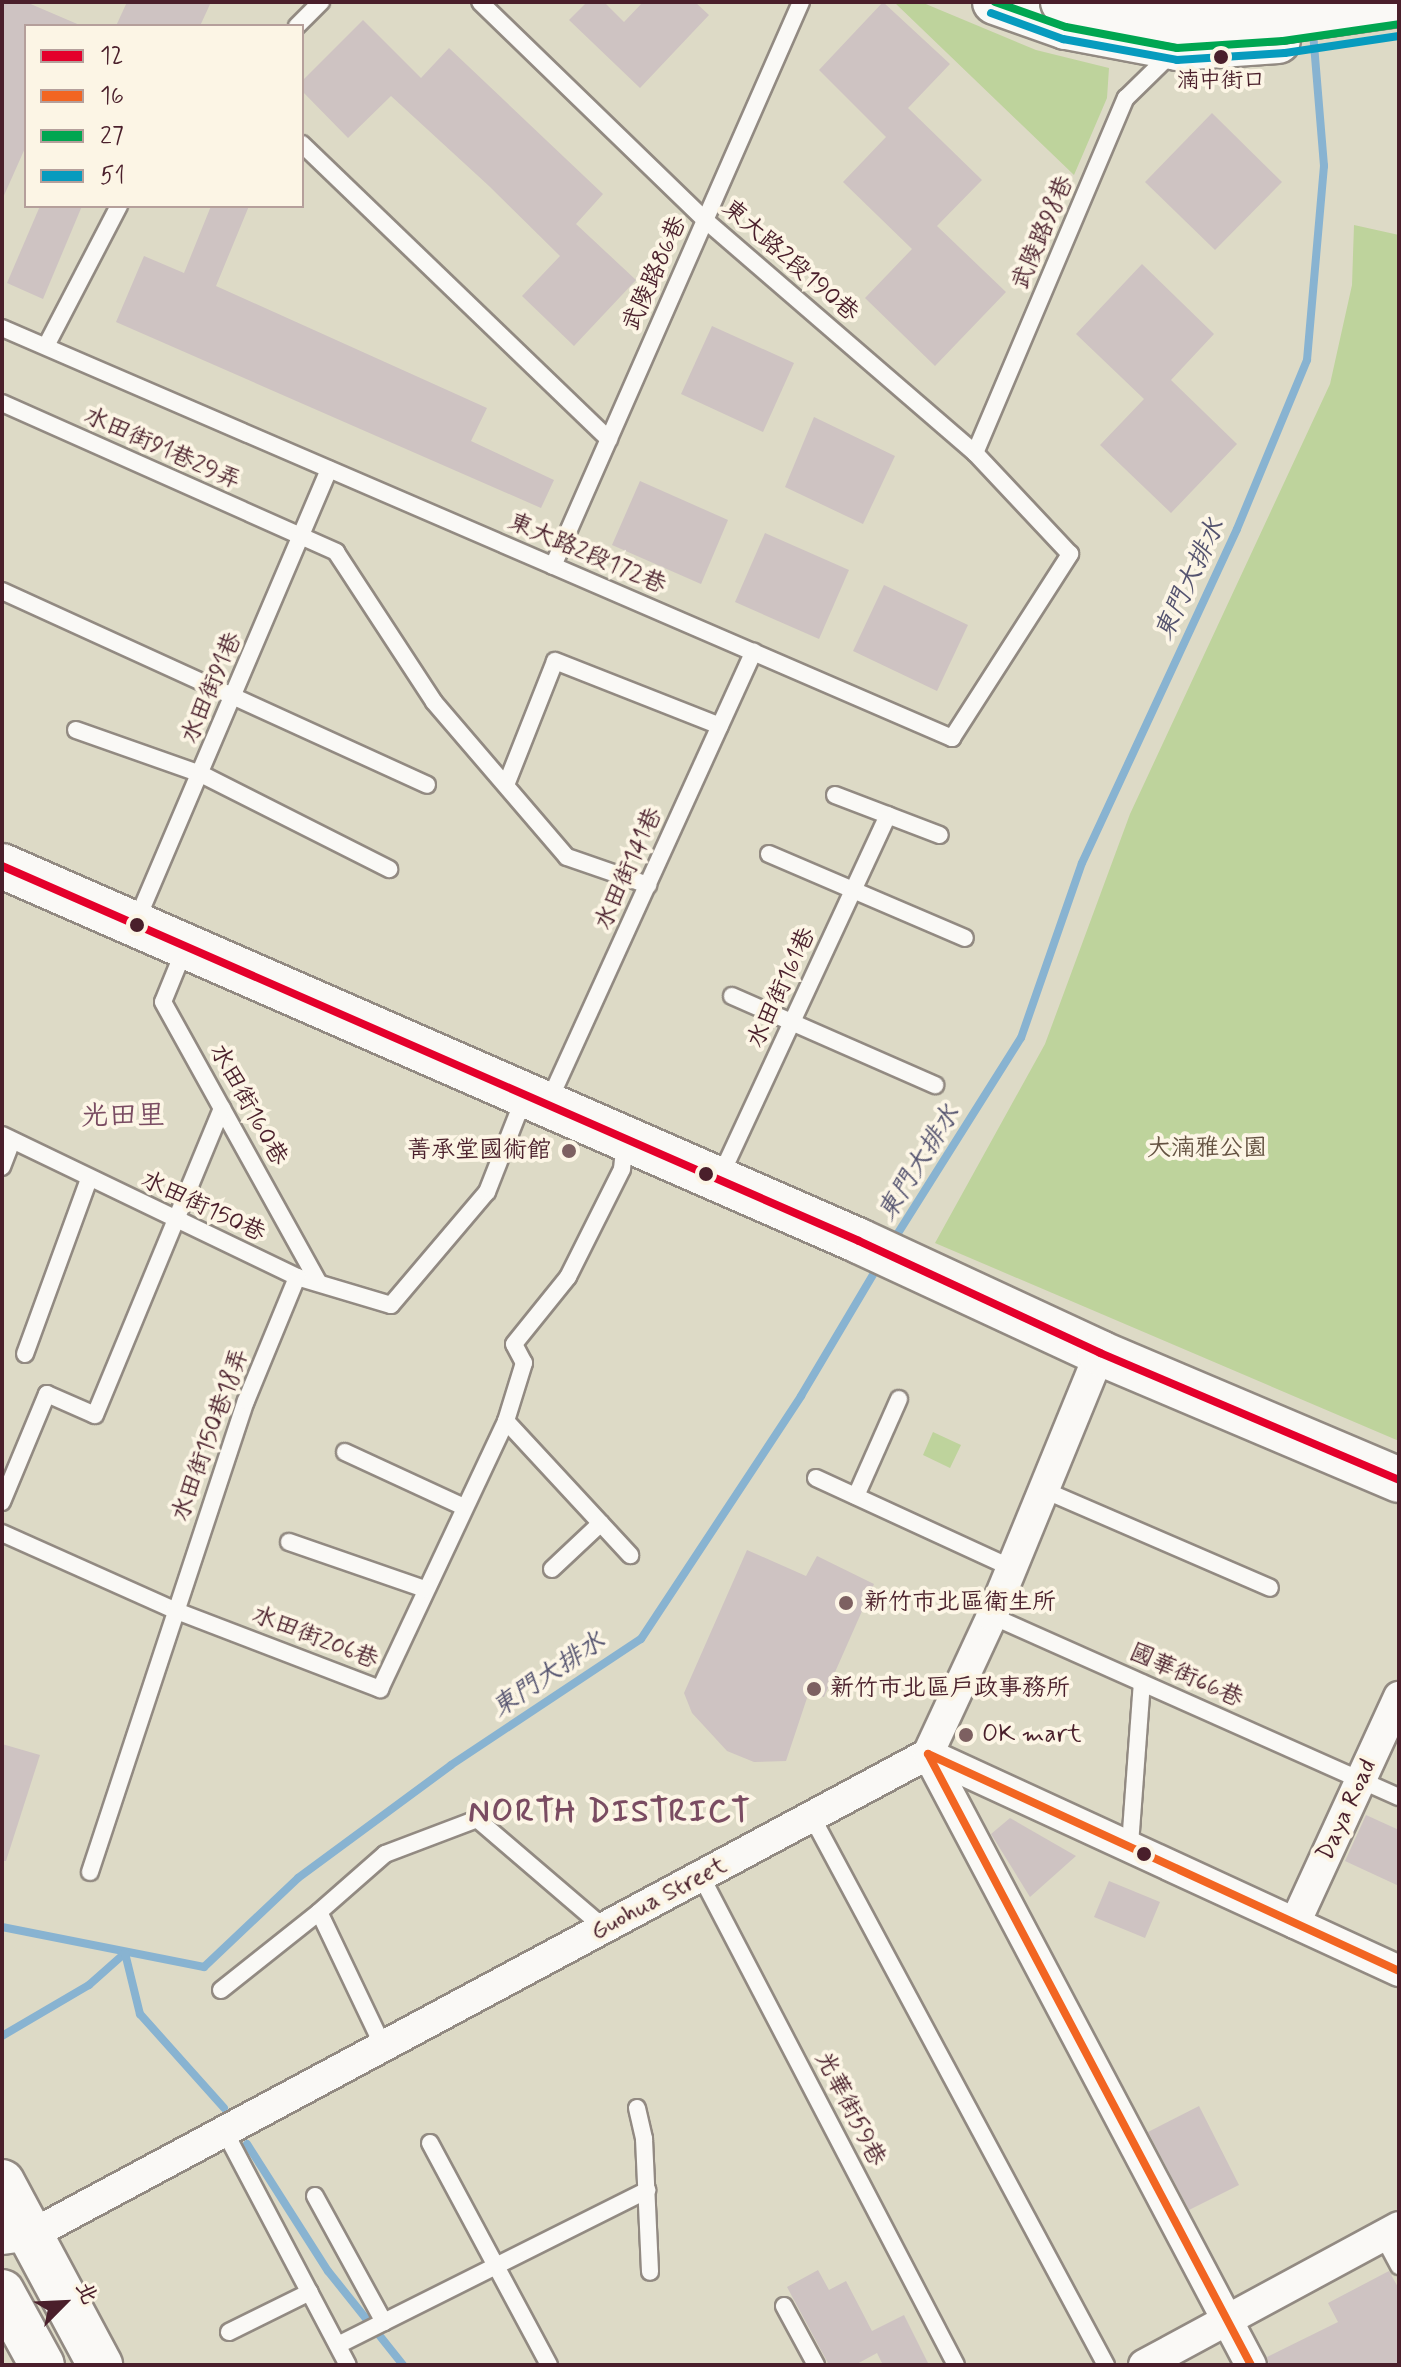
<!DOCTYPE html>
<meta charset="utf-8">
<style>
body{margin:0}
#map{position:relative;width:1401px;height:2367px;overflow:hidden;background:#dddac6;font-family:Mynerve,"LXGW WenKai TC",sans-serif}
div>[style]{position:absolute}
[style*='--x']{left:calc(var(--x)*1px);top:calc(var(--y)*1px);width:calc(var(--w)*1px);rotate:calc(var(--a)*1deg)}
.green>*{inset:0;background:#bed39c}
.stream>*{height:8px;margin:-4px;padding:0 4px;transform-origin:4px;border-radius:4px;background:#88b3d1}
.building>*{inset:0;background:#cec3c2}
.roads{filter:drop-shadow(2px 0 #928a82) drop-shadow(-2px 0 #928a82) drop-shadow(0 2px #928a82) drop-shadow(0 -2px #928a82)}
.lane>*{height:16px;margin:-8px;padding:0 8px;transform-origin:8px;border-radius:8px;background:#faf9f6}
.street>*{height:30px;margin:-15px;padding:0 15px;transform-origin:15px;border-radius:15px;background:#faf9f6}
.secondary>*{height:44px;margin:-22px;padding:0 22px;transform-origin:22px;border-radius:22px;background:#faf9f6}
.primary>*{height:44px;margin:-22px;padding:0 22px;transform-origin:22px;border-radius:22px;background:#faf9f6}
.bridges{filter:drop-shadow(2px 0 #928a82) drop-shadow(-2px 0 #928a82) drop-shadow(0 2px #928a82) drop-shadow(0 -2px #928a82)}
.highway-bridge>*{height:44px;margin:-22px;padding:0 22px;transform-origin:22px;border-radius:22px;background:#faf9f6}
.bus-1>*{height:8px;margin:-4px;padding:0 4px;transform-origin:4px;border-radius:4px;background:#e4002b}
.bus-2>*{height:8px;margin:-4px;padding:0 4px;transform-origin:4px;border-radius:4px;background:#f26522}
.bus-3>*{height:8px;margin:-4px;padding:0 4px;transform-origin:4px;border-radius:4px;background:#00a651}
.bus-4>*{height:8px;margin:-4px;padding:0 4px;transform-origin:4px;border-radius:4px;background:#079bbe}
.dots>*{width:22px;height:22px;translate:-50% -50%;box-sizing:border-box;border:4px solid #fcf5e5;border-radius:50%}
span{translate:-50% -50%;white-space:nowrap;text-align:center;line-height:1.15;-webkit-text-stroke:8px #fcf5e5;paint-order:stroke}
.bus-label{font-size:22px;color:#4a1f2b}
.street-label{font-size:24px;color:#4a1f2b}
.park-label{font-size:24px;color:#655342}
.poi-label{font-size:24px;color:#4a1f2b}
.right{translate:-100% -50%;text-align:right}
.left{translate:0 -50%;text-align:left}
.water-label{font-size:26px;color:#54536f;font-style:italic}
.quarter-label{font-size:28px;color:#7a4c62}
.district-label{font-size:32px;color:#7a4c62;font-weight:700;letter-spacing:2px}
.frame{position:absolute;inset:0;border:4px solid #4a1f2b;pointer-events:none}
.legend{position:absolute;left:24px;top:24px;width:280px;height:184px;box-sizing:border-box;background:#fcf5e5;border:2px solid #b59f9b;margin:0;padding:10px 14px;list-style:none;font-size:24px;color:#4a1f2b}
.legend li{display:flex;align-items:center;gap:16px;height:40px}
.legend b{width:40px;border:2px solid #b59f9b}
.north{position:absolute;left:24px;top:2263px;width:80px;height:80px;-webkit-text-stroke:6px #fcf5e5;paint-order:stroke;rotate:66deg;font-size:22px;font-weight:700;line-height:32px;text-align:center;color:#4a1f2b}
.north::after{content:'';display:block;margin:auto;width:28px;height:36px;background:#4a1f2b;clip-path:polygon(50% 0,100% 100%,50% 72%,0 100%)}
</style>
<div id="map">
<div class="green">
<div style="clip-path:polygon(894px 2px,921px 2px,1036px 50px,1109px 68px,1107px 98px,1074px 175px)"></div>
<div style="clip-path:polygon(1354px 225px,1399px 235px,1399px 1441px,935px 1243px,1045px 1044px,1130px 814px,1330px 384px,1352px 285px)"></div>
<div style="clip-path:polygon(933px 1432px,961px 1445px,950px 1468px,923px 1455px)"></div>
</div>
<div class="stream">
<div style="--x:893;--y:1241;--w:240;--a:-57.8"></div>
<div style="--x:1021;--y:1038;--w:185;--a:-70.8"></div>
<div style="--x:1082;--y:863;--w:368;--a:-65.1"></div>
<div style="--x:1237;--y:529;--w:183;--a:-67.5"></div>
<div style="--x:1307;--y:360;--w:195;--a:-85"></div>
<div style="--x:1324;--y:166;--w:135;--a:-94.7"></div>
<div style="--x:2;--y:1927;--w:206;--a:11.2"></div>
<div style="--x:204;--y:1967;--w:129;--a:-43.4"></div>
<div style="--x:298;--y:1878;--w:190;--a:-36.4"></div>
<div style="--x:451;--y:1765;--w:228;--a:-33.6"></div>
<div style="--x:641;--y:1639;--w:291;--a:-56.6"></div>
<div style="--x:801;--y:1396;--w:155;--a:-59.3"></div>
<div style="--x:2;--y:2036;--w:101;--a:-30.4"></div>
<div style="--x:89;--y:1985;--w:48;--a:-41.6"></div>
<div style="--x:125;--y:1953;--w:63;--a:76.2"></div>
<div style="--x:140;--y:2014;--w:126;--a:48.2"></div>
<div style="--x:247;--y:2144;--w:151;--a:57.5"></div>
<div style="--x:328;--y:2271;--w:120;--a:51.4"></div>
</div>
<div class="building">
<div style="clip-path:polygon(2px 2px,26px 2px,82px 26px,26px 26px,26px 146px,2px 200px)"></div>
<div style="clip-path:polygon(127px 2px,211px 2px,200px 26px,116px 26px)"></div>
<div style="clip-path:polygon(587px 2px,604px 2px,624px 22px,643px 2px,695px 2px,709px 15px,640px 88px,569px 20px)"></div>
<div style="clip-path:polygon(883px 2px,950px 64px,908px 108px,982px 180px,937px 226px,1006px 292px,935px 366px,865px 298px,912px 249px,843px 182px,886px 137px,819px 70px)"></div>
<div style="clip-path:polygon(363px 20px,421px 78px,449px 48px,603px 194px,576px 224px,636px 280px,574px 346px,522px 296px,560px 256px,489px 186px,391px 96px,348px 138px,302px 91px,302px 81px)"></div>
<div style="clip-path:polygon(1212px 113px,1282px 182px,1215px 250px,1145px 182px)"></div>
<div style="clip-path:polygon(40px 206px,82px 206px,43px 299px,7px 283px)"></div>
<div style="clip-path:polygon(211px 206px,249px 206px,216px 286px,487px 408px,471px 441px,554px 480px,541px 508px,116px 322px,144px 256px,184px 273px)"></div>
<div style="clip-path:polygon(1142px 264px,1214px 334px,1171px 380px,1237px 444px,1171px 513px,1100px 445px,1144px 399px,1076px 334px)"></div>
<div style="clip-path:polygon(712px 326px,794px 363px,763px 432px,681px 394px)"></div>
<div style="clip-path:polygon(814px 417px,895px 456px,863px 524px,785px 487px)"></div>
<div style="clip-path:polygon(640px 481px,728px 520px,701px 584px,612px 545px)"></div>
<div style="clip-path:polygon(765px 533px,849px 570px,819px 639px,735px 602px)"></div>
<div style="clip-path:polygon(884px 585px,968px 625px,937px 691px,853px 651px)"></div>
<div style="clip-path:polygon(747px 1550px,806px 1576px,817px 1556px,874px 1584px,824px 1697px,808px 1695px,786px 1761px,754px 1762px,727px 1751px,692px 1713px,684px 1693px)"></div>
<div style="clip-path:polygon(2px 1744px,40px 1755px,6px 1861px,2px 1861px)"></div>
<div style="clip-path:polygon(1366px 1815px,1399px 1830px,1399px 1886px,1345px 1861px)"></div>
<div style="clip-path:polygon(1010px 1818px,1076px 1856px,1030px 1897px,991px 1834px)"></div>
<div style="clip-path:polygon(1109px 1881px,1160px 1902px,1145px 1938px,1094px 1917px)"></div>
<div style="clip-path:polygon(1199px 2106px,1239px 2185px,1189px 2210px,1148px 2132px)"></div>
<div style="clip-path:polygon(818px 2270px,829px 2290px,846px 2281px,872px 2331px,904px 2315px,929px 2365px,883px 2365px,877px 2353px,855px 2365px,829px 2365px,787px 2287px)"></div>
<div style="clip-path:polygon(1389px 2271px,1399px 2289px,1399px 2365px,1269px 2365px,1267px 2357px,1338px 2322px,1328px 2303px)"></div>
</div>
<div class="roads">
<div class="lane">
<div style="--x:297;--y:26;--w:34;--a:-45"></div>
<div style="--x:302;--y:144;--w:426;--a:43.9"></div>
<div style="--x:2;--y:328;--w:1035;--a:23.34"></div>
<div style="--x:952;--y:738;--w:219;--a:-57.3"></div>
<div style="--x:1070;--y:554;--w:139;--a:-133.2"></div>
<div style="--x:975;--y:453;--w:357;--a:-139.2"></div>
<div style="--x:705;--y:220;--w:313;--a:-135.9"></div>
<div style="--x:46;--y:346;--w:158;--a:-62.5"></div>
<div style="--x:2;--y:403;--w:366;--a:24"></div>
<div style="--x:336;--y:552;--w:179;--a:56.8"></div>
<div style="--x:434;--y:702;--w:204;--a:49.4"></div>
<div style="--x:567;--y:857;--w:86;--a:19.1"></div>
<div style="--x:975;--y:453;--w:386;--a:-67"></div>
<div style="--x:1126;--y:98;--w:64;--a:-44.4"></div>
<div style="--x:553;--y:566;--w:616;--a:-66.26"></div>
<div style="--x:2;--y:591;--w:467;--a:24.5"></div>
<div style="--x:76;--y:730;--w:133;--a:19.4"></div>
<div style="--x:201;--y:774;--w:211;--a:26.8"></div>
<div style="--x:506;--y:785;--w:133;--a:-68.4"></div>
<div style="--x:555;--y:661;--w:177;--a:21.5"></div>
<div style="--x:835;--y:795;--w:112;--a:20.9"></div>
<div style="--x:769;--y:854;--w:213;--a:23.2"></div>
<div style="--x:136;--y:922;--w:492;--a:-66.9"></div>
<div style="--x:185;--y:948;--w:58;--a:112.2"></div>
<div style="--x:163;--y:1002;--w:321;--a:61"></div>
<div style="--x:732;--y:996;--w:222;--a:23.7"></div>
<div style="--x:548;--y:1103;--w:496;--a:-65.5"></div>
<div style="--x:2;--y:1135;--w:327;--a:25.7"></div>
<div style="--x:297;--y:1277;--w:98;--a:16.6"></div>
<div style="--x:391;--y:1305;--w:148;--a:-49.7"></div>
<div style="--x:487;--y:1192;--w:101;--a:-68.5"></div>
<div style="--x:2;--y:1167;--w:28;--a:-69"></div>
<div style="--x:720;--y:1177;--w:399;--a:-65.1"></div>
<div style="--x:25;--y:1354;--w:186;--a:-69.9"></div>
<div style="--x:506;--y:1421;--w:183;--a:47.2"></div>
<div style="--x:345;--y:1452;--w:129;--a:24.8"></div>
<div style="--x:816;--y:1478;--w:216;--a:24.7"></div>
<div style="--x:1044;--y:1490;--w:246;--a:23.4"></div>
<div style="--x:856;--y:1496;--w:106;--a:-66.1"></div>
<div style="--x:2;--y:1502;--w:117;--a:-67.4"></div>
<div style="--x:47;--y:1394;--w:52;--a:23.6"></div>
<div style="--x:95;--y:1415;--w:332;--a:-67.5"></div>
<div style="--x:2;--y:1533;--w:188;--a:24.1"></div>
<div style="--x:174;--y:1610;--w:221;--a:21"></div>
<div style="--x:380;--y:1689;--w:296;--a:-64.8"></div>
<div style="--x:506;--y:1421;--w:61;--a:-72.8"></div>
<div style="--x:524;--y:1363;--w:21;--a:-118"></div>
<div style="--x:514;--y:1344;--w:86;--a:-51.1"></div>
<div style="--x:568;--y:1277;--w:121;--a:-63.4"></div>
<div style="--x:622;--y:1169;--w:28;--a:-84"></div>
<div style="--x:289;--y:1542;--w:144;--a:19.1"></div>
<div style="--x:552;--y:1569;--w:67;--a:-43.2"></div>
<div style="--x:992;--y:1616;--w:445;--a:24"></div>
<div style="--x:812;--y:1817;--w:622;--a:61.79"></div>
<div style="--x:1130;--y:1845;--w:162;--a:-85.8"></div>
<div style="--x:90;--y:1872;--w:496;--a:-71.7"></div>
<div style="--x:246;--y:1401;--w:134;--a:-67.6"></div>
<div style="--x:701;--y:1876;--w:551;--a:62.46"></div>
<div style="--x:221;--y:1990;--w:125;--a:-38.5"></div>
<div style="--x:383;--y:2046;--w:148;--a:-115.5"></div>
<div style="--x:319;--y:1912;--w:88;--a:-41.3"></div>
<div style="--x:385;--y:1854;--w:98;--a:-20.8"></div>
<div style="--x:477;--y:1819;--w:167;--a:40.6"></div>
<div style="--x:637;--y:2108;--w:32;--a:77"></div>
<div style="--x:644;--y:2139;--w:133;--a:87.4"></div>
<div style="--x:225;--y:2132;--w:263;--a:62.2"></div>
<div style="--x:430;--y:2143;--w:252;--a:61.8"></div>
<div style="--x:315;--y:2196;--w:144;--a:61.3"></div>
<div style="--x:1383;--y:2236;--w:34;--a:62"></div>
<div style="--x:784;--y:2306;--w:67;--a:61.5"></div>
<div style="--x:229;--y:2332;--w:90;--a:-26.3"></div>
<div style="--x:338;--y:2345;--w:346;--a:-26.6"></div>
</div>
<div class="street">
<div style="--x:928;--y:1754;--w:691;--a:62.14"></div>
<div style="--x:928;--y:1754;--w:519;--a:24.74"></div>
<div style="--x:1295;--y:1923;--w:249;--a:-65.3"></div>
<div style="--x:2;--y:2239;--w:29;--a:-8"></div>
<div style="--x:31;--y:2235;--w:1018;--a:-28.2"></div>
<div style="--x:928;--y:1754;--w:152;--a:-65.1"></div>
<div style="--x:992;--y:1616;--w:284;--a:-67.7"></div>
<div style="--x:1144;--y:2365;--w:290;--a:-28.4"></div>
</div>
<div class="secondary">
<div style="--x:995;--y:2;--w:75;--a:19.4"></div>
<div style="--x:1066;--y:27;--w:113;--a:10.7"></div>
<div style="--x:1177;--y:48;--w:101;--a:-4"></div>
<div style="--x:2;--y:866;--w:935;--a:23.63"></div>
<div style="--x:859;--y:1241;--w:266;--a:24.9"></div>
<div style="--x:1100;--y:1353;--w:325;--a:23"></div>
</div>
<div class="primary">
<div style="--x:2;--y:2182;--w:208;--a:61.8"></div>
<div style="--x:2;--y:2292;--w:83;--a:61.3"></div>
</div>
</div>
<div class="bridges">
<div class="highway-bridge">
<div style="--x:1063;--y:2;--w:129;--a:9.8"></div>
<div style="--x:1190;--y:24;--w:90;--a:-1.9"></div>
<div style="--x:1280;--y:21;--w:120;--a:-8.1"></div>
</div>
</div>
<div class="bus-1">
<div style="--x:2;--y:866;--w:935;--a:23.63"></div>
<div style="--x:859;--y:1241;--w:266;--a:24.9"></div>
<div style="--x:1100;--y:1353;--w:325;--a:23"></div>
</div>
<div class="bus-2">
<div style="--x:928;--y:1754;--w:691;--a:62.14"></div>
<div style="--x:928;--y:1754;--w:519;--a:24.74"></div>
</div>
<div class="bus-3">
<div style="--x:995;--y:2;--w:75;--a:19.4"></div>
<div style="--x:1066;--y:27;--w:113;--a:10.7"></div>
<div style="--x:1177;--y:48;--w:106;--a:-3.8"></div>
<div style="--x:1283;--y:41;--w:117;--a:-8.3"></div>
</div>
<div class="bus-4">
<div style="--x:991;--y:13;--w:77;--a:19.9"></div>
<div style="--x:1063;--y:39;--w:116;--a:10.4"></div>
<div style="--x:1177;--y:60;--w:108;--a:-3.7"></div>
<div style="--x:1285;--y:53;--w:115;--a:-8.5"></div>
</div>
<div class="dots">
<div style="left:1221px;top:57px;background:#4a1f2b"></div>
<div style="left:137px;top:925px;background:#4a1f2b"></div>
<div style="left:569px;top:1151px;background:#7d6061"></div>
<div style="left:706px;top:1174px;background:#4a1f2b"></div>
<div style="left:846px;top:1603px;background:#7d6061"></div>
<div style="left:814px;top:1689px;background:#7d6061"></div>
<div style="left:966px;top:1735px;background:#7d6061"></div>
<div style="left:1144px;top:1854px;background:#4a1f2b"></div>
</div>
<div class="bus-label">
<span style="left:1221px;top:82px">湳中街口</span>
</div>
<div class="street-label">
<span style="left:1043px;top:233px;rotate:-67deg">武陵路98巷</span>
<span style="left:790px;top:261px;rotate:41deg">東大路2段190巷</span>
<span style="left:655px;top:274px;rotate:-66deg">武陵路86巷</span>
<span style="left:162px;top:449px;rotate:24deg">水田街91巷29弄</span>
<span style="left:587px;top:554px;rotate:23deg">東大路2段172巷</span>
<span style="left:212px;top:688px;rotate:-67deg">水田街91巷</span>
<span style="left:629px;top:869px;rotate:-66deg">水田街141巷</span>
<span style="left:782px;top:988px;rotate:-65deg">水田街161巷</span>
<span style="left:248px;top:1105px;rotate:61deg">水田街160巷</span>
<span style="left:203px;top:1207px;rotate:25deg">水田街150巷</span>
<span style="left:211px;top:1435px;rotate:-70deg">水田街150巷18弄</span>
<span style="left:315px;top:1638px;rotate:21deg">水田街206巷</span>
<span style="left:1186px;top:1676px;rotate:24deg">國華街66巷</span>
<span style="left:1347px;top:1810px;rotate:-65deg">Daya Road</span>
<span style="left:659px;top:1899px;rotate:-28deg">Guohua Street</span>
<span style="left:850px;top:2109px;rotate:63deg">光華街59巷</span>
</div>
<div class="park-label">
<span style="left:1207px;top:1149px">大湳雅公園</span>
</div>
<div class="poi-label">
<span class="right" style="left:551px;top:1151px">菁承堂國術館</span>
<span class="left" style="left:864px;top:1603px">新竹市北區衛生所</span>
<span class="left" style="left:830px;top:1689px">新竹市北區戶政事務所</span>
<span class="left" style="left:982px;top:1735px">OK mart</span>
</div>
<div class="water-label">
<span style="left:1191px;top:580px;rotate:-65deg">東門大排水</span>
<span style="left:920px;top:1164px;rotate:-58deg">東門大排水</span>
<span style="left:549px;top:1676px;rotate:-34deg">東門大排水</span>
</div>
<div class="quarter-label">
<span style="left:123px;top:1117px">光田里</span>
</div>
<div class="district-label">
<span style="left:610px;top:1812px">NORTH DISTRICT</span>
</div>
<div class="frame"></div>
<ul class="legend">
<li><b style="height:10px;background:#e4002b"></b>12</li>
<li><b style="height:10px;background:#f26522"></b>16</li>
<li><b style="height:10px;background:#00a651"></b>27</li>
<li><b style="height:10px;background:#079bbe"></b>51</li>
</ul>
<div class="north">北</div>
</div>
